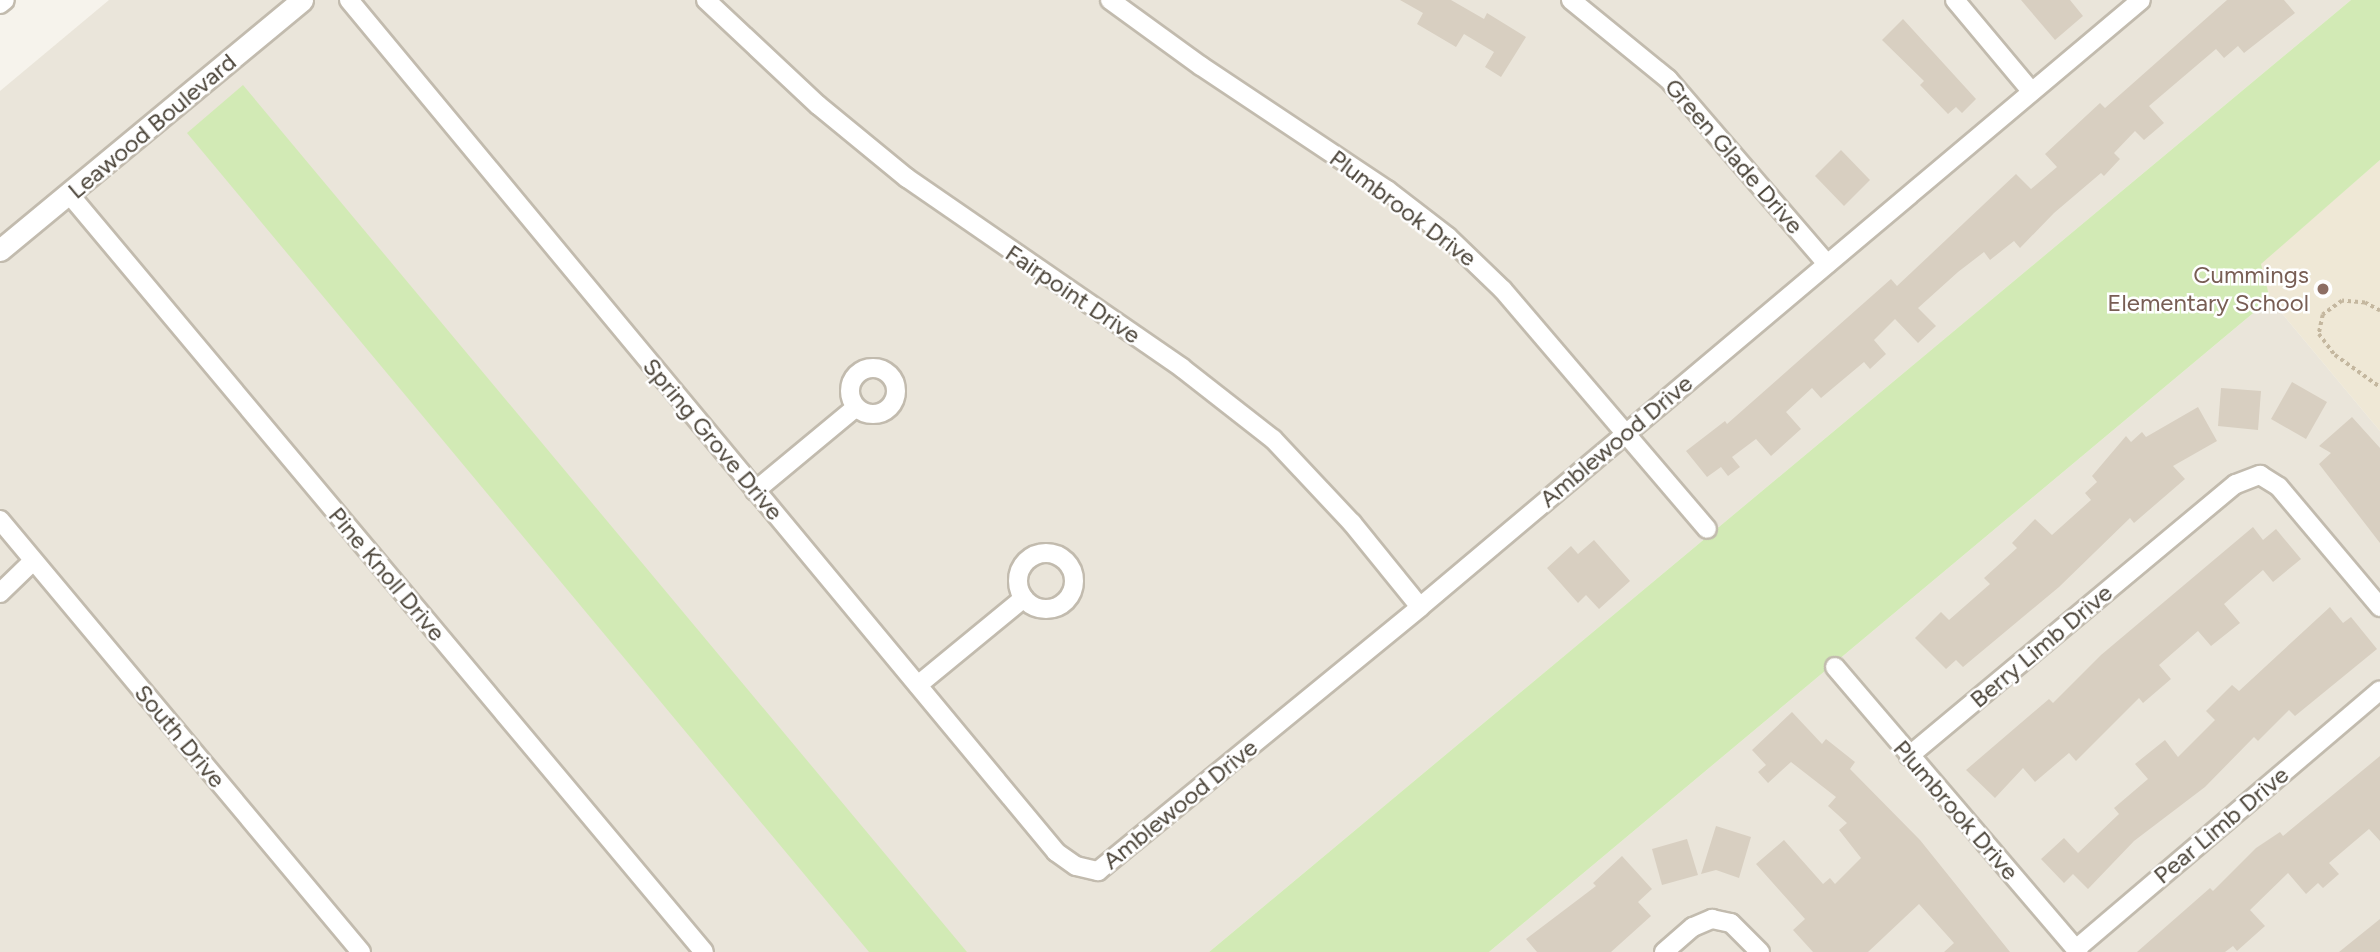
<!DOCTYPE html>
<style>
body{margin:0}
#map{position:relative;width:2380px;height:952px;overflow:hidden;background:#f6f3ec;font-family:Figtree,sans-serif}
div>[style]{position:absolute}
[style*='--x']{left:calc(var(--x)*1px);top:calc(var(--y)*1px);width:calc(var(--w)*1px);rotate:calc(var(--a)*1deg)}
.residential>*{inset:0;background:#eae5da}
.education>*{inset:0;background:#efe8d6}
.green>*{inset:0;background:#d2eab5}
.building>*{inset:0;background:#d8cfc1}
.path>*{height:3.5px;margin-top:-1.75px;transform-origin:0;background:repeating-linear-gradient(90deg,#c4b79f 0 3.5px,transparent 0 7px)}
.roads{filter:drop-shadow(2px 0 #c2bbae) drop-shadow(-2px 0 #c2bbae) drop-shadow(0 2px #c2bbae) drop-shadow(0 -2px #c2bbae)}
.minor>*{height:18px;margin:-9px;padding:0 9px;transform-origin:9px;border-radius:9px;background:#fff}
.minor>.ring{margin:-9px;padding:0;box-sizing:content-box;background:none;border:18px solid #fff;border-radius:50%}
.tertiary>*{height:21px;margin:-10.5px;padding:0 10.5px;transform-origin:10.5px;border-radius:10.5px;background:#fff}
.dots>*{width:19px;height:19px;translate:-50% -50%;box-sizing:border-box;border:4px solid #fff;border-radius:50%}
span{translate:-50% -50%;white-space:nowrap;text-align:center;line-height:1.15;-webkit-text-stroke:5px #fff;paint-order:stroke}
.street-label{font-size:24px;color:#4b4439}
.education-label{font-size:24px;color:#785e54}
.right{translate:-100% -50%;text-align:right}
</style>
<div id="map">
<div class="residential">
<div style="clip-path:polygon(109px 0,2351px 0,1209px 952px,0 952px,0 91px)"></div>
<div style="clip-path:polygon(2270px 299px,2380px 431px,2380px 952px,1489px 952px)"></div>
</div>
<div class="education">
<div style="clip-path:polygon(2380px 160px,2380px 431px,2270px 299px,2260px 264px)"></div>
</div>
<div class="green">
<div style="clip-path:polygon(2351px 0,2380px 0,2380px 160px,2261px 264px,2270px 299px,1489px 952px,1209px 952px)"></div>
<div style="clip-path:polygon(243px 85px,967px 952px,869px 952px,187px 133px)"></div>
</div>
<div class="building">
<div style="clip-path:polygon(1400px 0,1451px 0,1484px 19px,1487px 13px,1526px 37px,1501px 77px,1485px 67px,1494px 52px,1464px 34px,1456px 47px,1417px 24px,1423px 13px)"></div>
<div style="clip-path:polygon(2021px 0,2070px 0,2083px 16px,2055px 40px)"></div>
<div style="clip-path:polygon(2227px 0,2284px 0,2295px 13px,2244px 53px,2238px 46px,2224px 58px,2216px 49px,2149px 106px,2164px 123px,2144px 140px,2135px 131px,2114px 153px,2120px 159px,2104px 176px,2101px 173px,2054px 213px,2020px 248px,2014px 241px,1990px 260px,1984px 252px,1958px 272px,1918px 308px,1936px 326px,1918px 343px,1895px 319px,1874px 340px,1886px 354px,1870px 369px,1864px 362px,1821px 398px,1812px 388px,1786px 412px,1801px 429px,1771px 456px,1756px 439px,1732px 457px,1740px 467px,1728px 476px,1721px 467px,1707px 477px,1686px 451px,1725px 421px,1727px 424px,1891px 279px,1897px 286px,2016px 174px,2031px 189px,2057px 167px,2045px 154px,2100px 103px,2105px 108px)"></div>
<div style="clip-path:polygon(1903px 19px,1976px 99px,1962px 113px,1956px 107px,1948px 114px,1920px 85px,1924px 81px,1882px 40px)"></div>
<div style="clip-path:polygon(1841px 150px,1870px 180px,1844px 206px,1815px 176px)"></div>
<div style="clip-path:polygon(2292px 382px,2327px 402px,2306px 439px,2271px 419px)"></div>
<div style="clip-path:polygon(2221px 388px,2261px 391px,2258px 430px,2218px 426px)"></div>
<div style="clip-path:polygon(2198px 407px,2217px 441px,2173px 466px,2185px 479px,2134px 523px,2130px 518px,2059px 587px,1963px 667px,1956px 660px,1946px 669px,1915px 638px,1941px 612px,1949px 620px,1990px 584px,1984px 578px,2017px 548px,2012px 543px,2035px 519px,2052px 535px,2091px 500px,2085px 493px,2097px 482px,2092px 476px,2126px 436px,2131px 442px,2142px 432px,2146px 437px)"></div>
<div style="clip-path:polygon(2352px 417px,2380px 448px,2380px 543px,2319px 464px,2331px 453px,2319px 446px)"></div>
<div style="clip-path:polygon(2253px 527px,2263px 540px,2276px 529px,2301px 559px,2273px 582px,2263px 570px,2224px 604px,2240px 623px,2211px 646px,2198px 631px,2159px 665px,2171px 679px,2143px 703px,2139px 698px,2076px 761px,2069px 753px,2035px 782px,2023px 768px,1995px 798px,1966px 770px,2049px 699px,2053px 703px,2101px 655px)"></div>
<div style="clip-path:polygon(1594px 540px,1630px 581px,1599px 609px,1586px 595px,1578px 603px,1547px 568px,1571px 546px,1578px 554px)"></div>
<div style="clip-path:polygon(2330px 607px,2343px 623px,2351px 617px,2377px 649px,2295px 716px,2289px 710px,2258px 741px,2254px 737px,2205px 787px,2134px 841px,2088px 889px,2073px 874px,2064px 883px,2041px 859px,2064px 838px,2078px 853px,2119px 814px,2114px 808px,2148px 779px,2135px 764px,2165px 740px,2178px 757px,2215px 720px,2206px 711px,2232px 685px,2239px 691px)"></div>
<div style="clip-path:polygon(1792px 712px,1822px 744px,1826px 739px,1855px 762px,1850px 769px,1920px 840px,2010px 952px,1944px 952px,1954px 943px,1919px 904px,1868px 952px,1813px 952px,1793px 930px,1805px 919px,1756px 864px,1784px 840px,1823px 884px,1830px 878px,1835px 884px,1861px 858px,1839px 830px,1847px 823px,1828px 806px,1836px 797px,1791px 762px,1768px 783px,1758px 772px,1766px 765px,1752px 750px)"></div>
<div style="clip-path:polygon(2380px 756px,2380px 841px,2369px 829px,2329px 863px,2339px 874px,2323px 888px,2318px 883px,2306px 894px,2288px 873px,2250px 910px,2265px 926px,2237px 951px,2233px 946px,2225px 952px,2137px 952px,2210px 888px,2213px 891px,2256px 848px,2280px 832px,2283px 836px)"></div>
<div style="clip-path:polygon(1716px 826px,1751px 837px,1739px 878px,1716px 870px,1701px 874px)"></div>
<div style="clip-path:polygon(1687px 839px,1698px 875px,1662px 885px,1652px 849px)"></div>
<div style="clip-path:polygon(1622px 856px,1652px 889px,1638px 902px,1651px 916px,1611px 952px,1537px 952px,1526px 939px,1596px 886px,1593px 883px)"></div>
<div style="clip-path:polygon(2380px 919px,2380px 952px,2339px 952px)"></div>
</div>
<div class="path">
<div style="--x:2380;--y:311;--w:17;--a:-152"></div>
<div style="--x:2365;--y:303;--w:23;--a:-175"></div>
<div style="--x:2342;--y:301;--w:24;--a:144"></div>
<div style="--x:2323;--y:315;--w:19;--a:102"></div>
<div style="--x:2319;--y:334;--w:26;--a:53"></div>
<div style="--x:2335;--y:355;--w:55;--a:35.4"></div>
</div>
<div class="roads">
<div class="minor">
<div style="--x:349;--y:0;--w:1107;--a:50.31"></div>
<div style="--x:1056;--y:852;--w:24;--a:35"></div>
<div style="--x:1076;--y:866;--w:23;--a:13"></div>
<div style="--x:1098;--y:871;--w:416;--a:-39.3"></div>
<div style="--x:1420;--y:607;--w:942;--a:-40.09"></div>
<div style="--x:706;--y:0;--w:154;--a:43.2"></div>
<div style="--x:818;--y:105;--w:115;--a:39.4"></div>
<div style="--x:907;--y:178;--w:334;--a:34.6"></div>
<div style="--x:1182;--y:368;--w:115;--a:38"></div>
<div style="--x:1273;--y:439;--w:115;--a:46.8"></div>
<div style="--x:1352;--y:523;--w:108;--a:51"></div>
<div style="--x:1110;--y:0;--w:112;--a:36"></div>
<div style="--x:1201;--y:66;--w:224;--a:33.7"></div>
<div style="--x:1387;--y:190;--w:77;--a:37.6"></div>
<div style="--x:1448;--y:237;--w:76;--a:43.9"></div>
<div style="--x:1503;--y:290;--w:314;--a:49.5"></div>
<div style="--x:1571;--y:0;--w:125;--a:39.2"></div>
<div style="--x:1668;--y:79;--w:244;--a:49.3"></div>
<div style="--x:1955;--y:0;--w:119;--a:50.1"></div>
<div style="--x:0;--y:4;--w:6;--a:-39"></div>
<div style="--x:70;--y:195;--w:987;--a:50.05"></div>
<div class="ring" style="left:850px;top:368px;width:28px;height:28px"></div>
<div style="--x:755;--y:491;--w:131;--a:-39.7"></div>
<div style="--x:0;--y:520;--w:563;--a:50.12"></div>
<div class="ring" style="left:1018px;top:553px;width:38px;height:38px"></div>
<div style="--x:0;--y:593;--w:46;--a:-44.1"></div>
<div style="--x:1835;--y:667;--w:375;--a:49.5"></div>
<div style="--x:918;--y:685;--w:137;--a:-39.4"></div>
<div style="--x:1909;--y:756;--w:425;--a:-39.8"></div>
<div style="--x:2236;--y:484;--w:26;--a:-21"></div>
<div style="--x:2260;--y:475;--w:22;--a:32"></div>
<div style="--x:2279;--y:487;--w:157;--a:49.9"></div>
<div style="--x:2076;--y:949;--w:399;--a:-40.4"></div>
<div style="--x:1664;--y:952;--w:38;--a:-41"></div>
<div style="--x:1693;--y:927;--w:21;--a:-23"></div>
<div style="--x:1712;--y:919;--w:19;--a:12"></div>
<div style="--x:1731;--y:923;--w:41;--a:45"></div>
</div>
<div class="tertiary">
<div style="--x:0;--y:250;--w:392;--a:-39.6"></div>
</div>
</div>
<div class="dots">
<div style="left:2323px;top:289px;background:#8d6e63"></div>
</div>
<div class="street-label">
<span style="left:152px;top:126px;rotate:-40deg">Leawood Boulevard</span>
<span style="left:1734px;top:156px;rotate:49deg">Green Glade Drive</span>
<span style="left:1403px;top:208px;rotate:37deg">Plumbrook Drive</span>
<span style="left:1073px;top:294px;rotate:34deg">Fairpoint Drive</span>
<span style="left:713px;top:439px;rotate:50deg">Spring Grove Drive</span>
<span style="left:1616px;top:441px;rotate:-40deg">Amblewood Drive</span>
<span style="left:387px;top:574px;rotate:50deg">Pine Knoll Drive</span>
<span style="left:2041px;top:646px;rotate:-40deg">Berry Limb Drive</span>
<span style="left:180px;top:736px;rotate:50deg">South Drive</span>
<span style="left:1180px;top:804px;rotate:-39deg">Amblewood Drive</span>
<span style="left:1956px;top:810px;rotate:49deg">Plumbrook Drive</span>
<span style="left:2221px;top:825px;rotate:-40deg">Pear Limb Drive</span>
</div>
<div class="education-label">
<span class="right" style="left:2309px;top:289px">Cummings<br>Elementary School</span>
</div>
</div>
